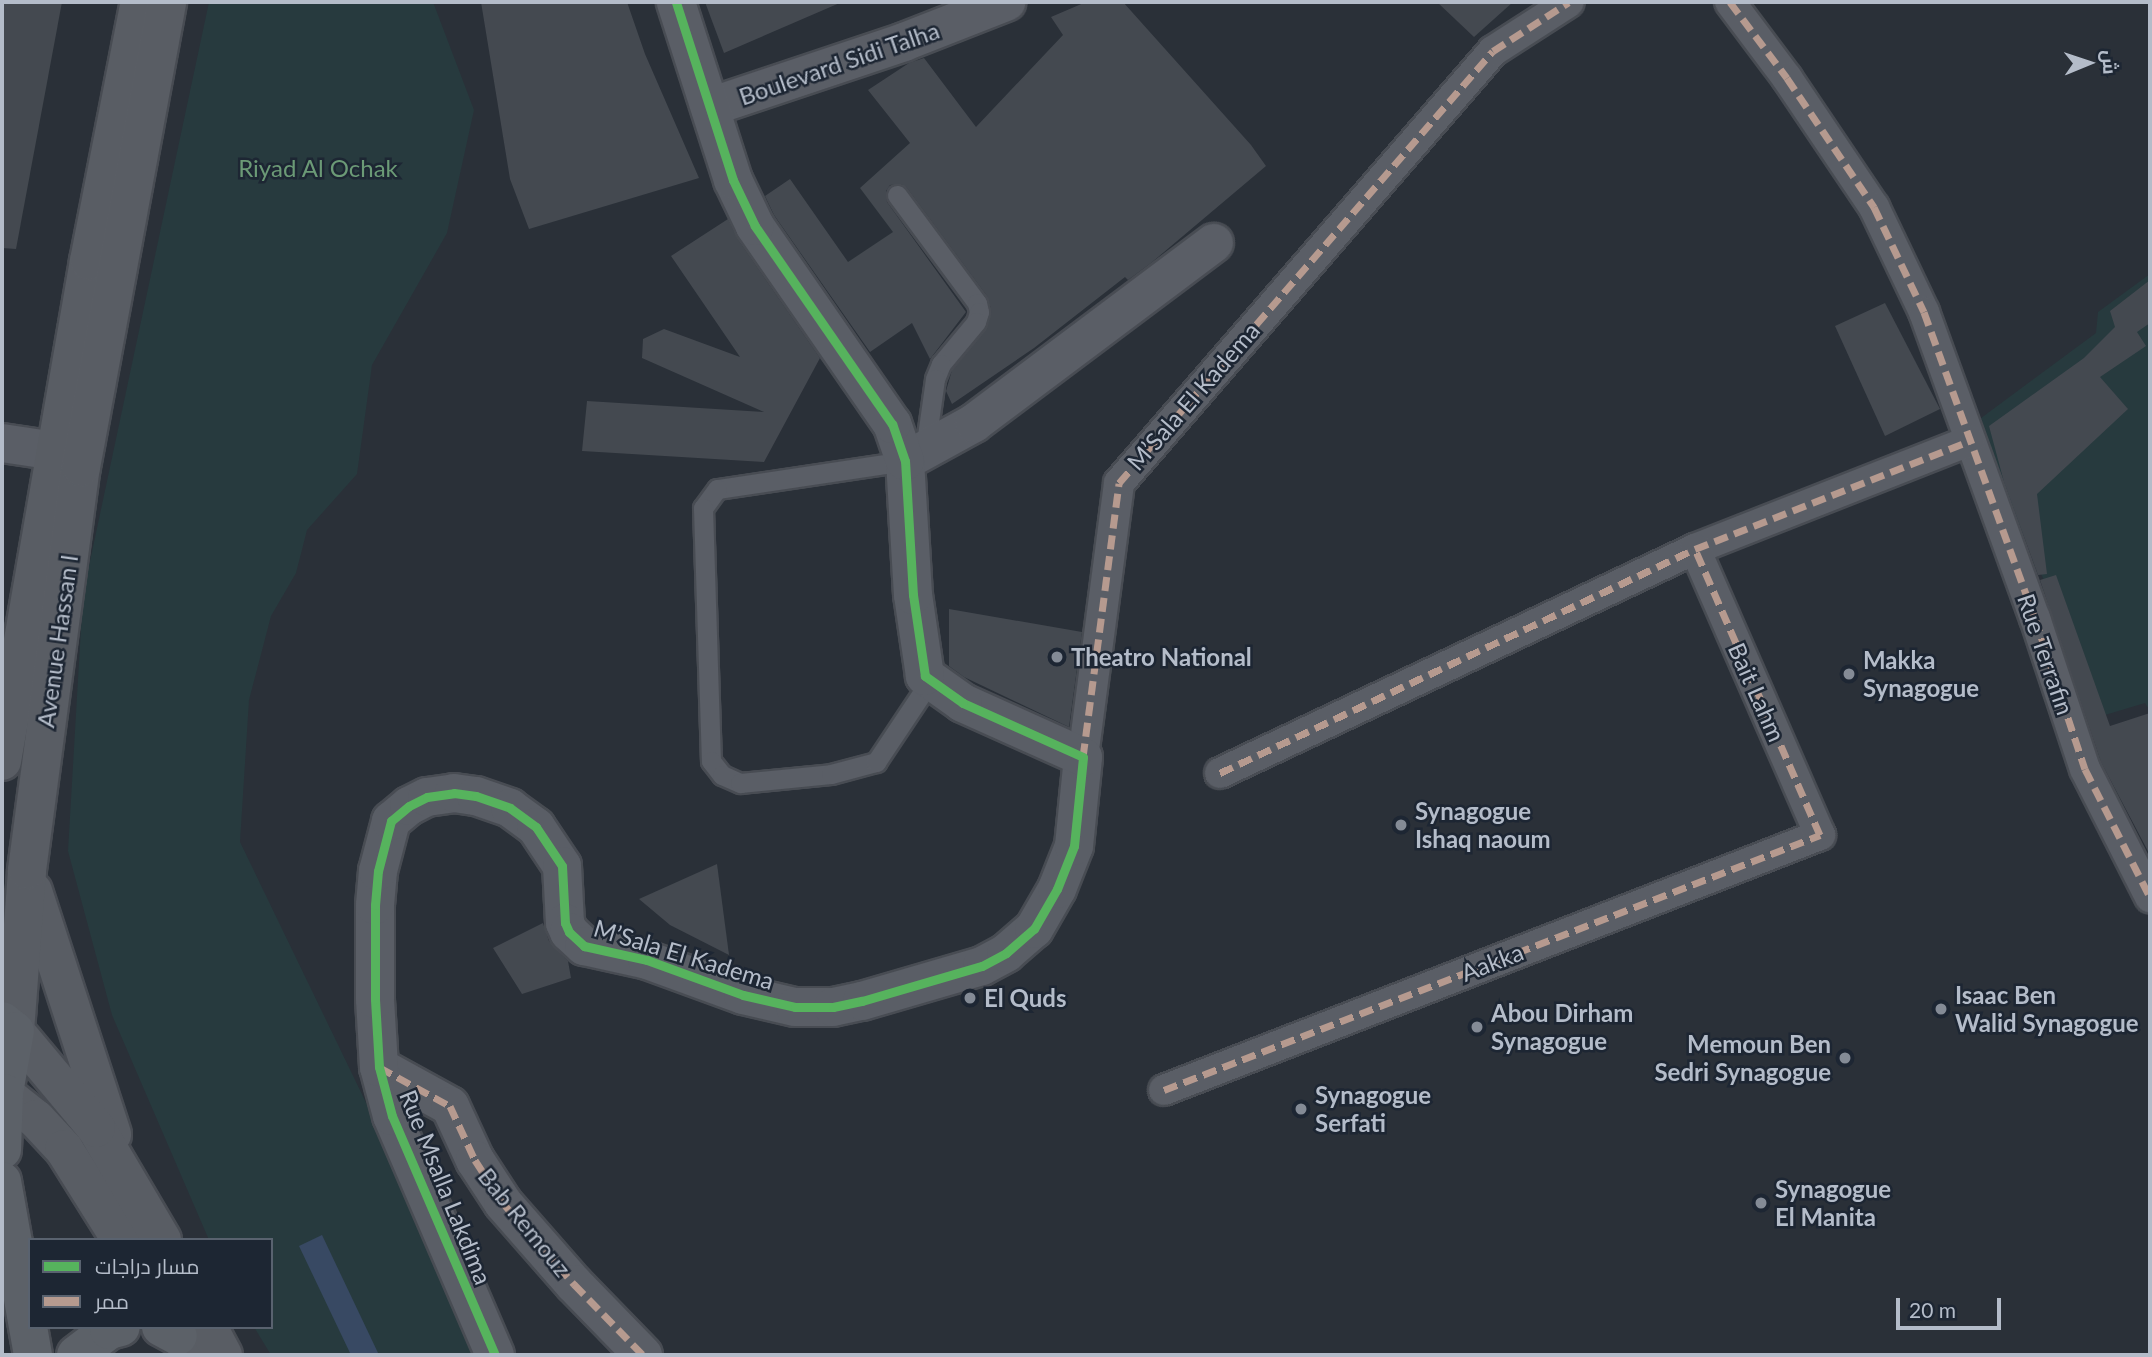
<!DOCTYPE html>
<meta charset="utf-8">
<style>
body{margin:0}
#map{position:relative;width:2152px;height:1357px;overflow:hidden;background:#2a3038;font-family:Lato,Cairo,sans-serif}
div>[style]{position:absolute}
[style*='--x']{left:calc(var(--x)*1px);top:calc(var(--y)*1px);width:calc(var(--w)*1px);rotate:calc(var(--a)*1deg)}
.green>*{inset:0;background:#273a3e}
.water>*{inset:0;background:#384963}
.building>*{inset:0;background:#444950}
.roads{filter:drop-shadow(2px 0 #484c53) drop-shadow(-2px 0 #484c53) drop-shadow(0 2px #484c53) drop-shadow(0 -2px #484c53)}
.service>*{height:19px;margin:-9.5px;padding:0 9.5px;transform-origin:9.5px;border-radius:9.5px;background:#5a5e66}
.pedestrian>*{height:30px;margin:-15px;padding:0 15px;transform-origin:15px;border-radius:15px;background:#5a5e66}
.minor>*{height:38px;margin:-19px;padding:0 19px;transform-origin:19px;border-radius:19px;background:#5a5e66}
.secondary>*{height:38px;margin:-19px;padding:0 19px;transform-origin:19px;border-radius:19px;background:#595d64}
.primary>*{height:38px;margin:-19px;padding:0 19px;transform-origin:19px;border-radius:19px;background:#5c6168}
.quiet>*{height:7px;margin-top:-3.5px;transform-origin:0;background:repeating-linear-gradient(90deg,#b69a8f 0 14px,transparent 0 21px)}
.cycleway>*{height:9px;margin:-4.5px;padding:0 4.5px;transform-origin:4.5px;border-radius:4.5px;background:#56b35d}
.dots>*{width:19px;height:19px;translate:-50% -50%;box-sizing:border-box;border:4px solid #1d2633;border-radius:50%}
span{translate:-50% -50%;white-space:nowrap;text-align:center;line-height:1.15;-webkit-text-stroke:5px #1d2633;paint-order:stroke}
.street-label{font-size:24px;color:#b4bcc9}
.park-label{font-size:24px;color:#6b9a76}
.poi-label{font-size:24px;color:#b4bcc9;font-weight:700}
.left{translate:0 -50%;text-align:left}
.right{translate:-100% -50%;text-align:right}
.frame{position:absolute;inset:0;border:4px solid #b4bcc9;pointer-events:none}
.legend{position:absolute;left:28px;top:1238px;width:245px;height:91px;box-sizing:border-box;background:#1d2633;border:2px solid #59626f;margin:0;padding:9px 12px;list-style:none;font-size:21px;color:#b4bcc9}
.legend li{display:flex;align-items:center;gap:14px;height:35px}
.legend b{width:35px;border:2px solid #59626f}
.north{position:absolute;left:2054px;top:28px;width:70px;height:70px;-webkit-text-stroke:5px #1d2633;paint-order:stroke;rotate:88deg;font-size:19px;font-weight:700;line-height:28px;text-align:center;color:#b4bcc9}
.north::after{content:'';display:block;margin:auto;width:24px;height:32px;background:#b4bcc9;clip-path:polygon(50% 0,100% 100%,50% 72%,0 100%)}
.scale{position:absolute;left:1896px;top:1298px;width:105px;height:32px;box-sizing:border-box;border:4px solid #b4bcc9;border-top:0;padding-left:9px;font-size:21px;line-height:24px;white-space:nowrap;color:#b4bcc9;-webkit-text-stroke:5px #1d2633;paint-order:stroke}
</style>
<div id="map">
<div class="green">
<div style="clip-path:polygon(209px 2px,433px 2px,474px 110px,447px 233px,372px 365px,357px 474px,307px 530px,296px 573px,271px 616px,249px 700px,240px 842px,488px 1355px,271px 1355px,254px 1327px,271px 1327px,271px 1240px,209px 1240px,112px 1015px,68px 851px,83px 594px)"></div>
<div style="clip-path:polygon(2150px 274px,2150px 711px,2145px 703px,2105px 715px,1973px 424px,2096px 333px,2098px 312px)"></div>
</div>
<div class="water">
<div style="clip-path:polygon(322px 1235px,379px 1355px,351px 1355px,299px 1246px)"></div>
</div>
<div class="building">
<div style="clip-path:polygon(2px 2px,62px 2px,16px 249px,2px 248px)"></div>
<div style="clip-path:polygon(481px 2px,627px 2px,645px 54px,699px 178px,529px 229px,510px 179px)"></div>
<div style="clip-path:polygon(705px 2px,842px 2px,724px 53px)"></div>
<div style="clip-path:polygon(1086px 2px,1123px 2px,1251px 145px,1266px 166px,1151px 263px,1128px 280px,1125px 277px,1034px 348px,952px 404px,946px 391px,952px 370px,986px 329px,991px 309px,987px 296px,907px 188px,901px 184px,890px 185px,886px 191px,887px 202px,966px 312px,930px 359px,912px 323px,870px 352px,774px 215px,765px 196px,790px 179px,848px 262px,893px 232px,860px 188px,910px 143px,868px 90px,909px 63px,924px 58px,976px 127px,1063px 35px,1051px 17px)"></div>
<div style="clip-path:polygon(1437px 2px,1513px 2px,1474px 37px)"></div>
<div style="clip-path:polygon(728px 219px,737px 238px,820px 358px,764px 462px,582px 451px,587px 401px,764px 412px,642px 358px,643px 339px,664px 329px,740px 357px,671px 256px)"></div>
<div style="clip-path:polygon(2150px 280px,2150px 323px,2137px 332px,2146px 346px,2100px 377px,2128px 409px,2037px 494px,2047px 574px,2038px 575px,2004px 482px,1989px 426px,2084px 358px,2115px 327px,2110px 311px)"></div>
<div style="clip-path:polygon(1885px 303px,1940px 409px,1885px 436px,1835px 326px)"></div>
<div style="clip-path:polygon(2056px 575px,2110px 726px,2150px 713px,2150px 855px,2101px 762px,2040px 580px)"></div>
<div style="clip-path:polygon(949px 609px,1082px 632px,1069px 727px,964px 677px,949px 666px)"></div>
<div style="clip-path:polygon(717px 864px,729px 955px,670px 925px,639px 899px)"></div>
<div style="clip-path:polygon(543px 923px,549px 941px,568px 961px,571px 978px,522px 994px,493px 948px)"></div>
</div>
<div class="roads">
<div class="service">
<div style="--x:897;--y:195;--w:134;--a:53.5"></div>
<div style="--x:977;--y:303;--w:9;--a:77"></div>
<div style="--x:979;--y:312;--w:10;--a:107"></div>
<div style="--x:976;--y:322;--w:55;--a:129.8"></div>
<div style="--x:941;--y:364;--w:16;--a:112"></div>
<div style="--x:935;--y:379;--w:72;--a:98"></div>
<div style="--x:905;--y:461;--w:190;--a:171.5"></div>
<div style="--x:717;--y:489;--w:24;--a:126"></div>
<div style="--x:703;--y:508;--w:253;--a:88.2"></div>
<div style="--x:711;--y:761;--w:18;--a:52"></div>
<div style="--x:722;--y:775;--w:20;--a:24"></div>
<div style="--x:740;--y:783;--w:91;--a:-5.6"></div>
<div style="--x:831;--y:774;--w:47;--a:-14.9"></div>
<div style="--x:876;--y:762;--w:97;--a:-56.3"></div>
</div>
<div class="pedestrian">
<div style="--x:1730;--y:2;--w:95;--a:53.1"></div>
<div style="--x:1787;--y:78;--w:156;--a:56"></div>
<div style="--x:1874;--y:207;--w:116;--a:64.5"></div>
<div style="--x:1924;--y:312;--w:326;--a:70.1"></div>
<div style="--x:2035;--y:618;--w:159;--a:71.7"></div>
<div style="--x:2085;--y:769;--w:144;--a:63.1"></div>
<div style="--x:1083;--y:757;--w:276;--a:-82.5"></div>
<div style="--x:1119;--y:483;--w:571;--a:-49.12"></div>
<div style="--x:1493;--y:51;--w:90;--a:-32.8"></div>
<div style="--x:1220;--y:773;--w:525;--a:-25.25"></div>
<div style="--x:1695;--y:549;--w:295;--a:-21.5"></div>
<div style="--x:1164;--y:1090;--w:704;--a:-21.24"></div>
<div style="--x:1820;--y:835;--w:312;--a:-113.6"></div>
</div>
<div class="minor">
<div style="--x:710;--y:107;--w:205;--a:-18.5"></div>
<div style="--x:904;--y:42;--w:110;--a:-21.4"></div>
<div style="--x:2;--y:443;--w:54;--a:8.6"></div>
<div style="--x:905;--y:461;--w:79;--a:-28.8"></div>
<div style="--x:974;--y:423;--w:300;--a:-36.9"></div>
<div style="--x:379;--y:1067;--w:81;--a:28.8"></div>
<div style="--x:450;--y:1106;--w:60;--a:65.2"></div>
<div style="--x:475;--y:1160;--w:51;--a:56.9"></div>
<div style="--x:503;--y:1203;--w:108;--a:48.8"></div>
<div style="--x:574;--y:1284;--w:99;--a:45.8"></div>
<div style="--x:495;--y:1355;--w:260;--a:-113.3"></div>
<div style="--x:392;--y:1116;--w:51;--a:-104.9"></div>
<div style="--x:379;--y:1067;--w:68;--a:-93.4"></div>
<div style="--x:375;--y:999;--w:94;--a:-90"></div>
<div style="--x:375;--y:905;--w:34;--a:-85"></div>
<div style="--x:378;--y:871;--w:52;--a:-75.4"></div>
<div style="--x:391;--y:821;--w:23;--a:-40"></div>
<div style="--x:409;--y:806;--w:20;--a:-27"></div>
<div style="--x:427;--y:797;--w:27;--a:-8"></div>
<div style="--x:454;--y:793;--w:22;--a:8"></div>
<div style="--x:476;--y:796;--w:36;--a:19"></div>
<div style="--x:510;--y:808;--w:32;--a:36"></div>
<div style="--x:536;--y:827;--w:47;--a:56.3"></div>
<div style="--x:562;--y:866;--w:57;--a:87"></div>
<div style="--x:565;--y:923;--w:10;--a:66"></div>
<div style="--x:569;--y:932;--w:21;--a:43"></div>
<div style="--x:584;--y:946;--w:65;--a:12.5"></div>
<div style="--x:647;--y:960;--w:102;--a:20"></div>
<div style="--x:743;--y:995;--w:53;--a:13"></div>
<div style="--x:795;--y:1007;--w:38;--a:0"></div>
<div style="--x:833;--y:1007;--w:30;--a:-12"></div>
<div style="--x:862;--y:1001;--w:125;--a:-16.3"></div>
<div style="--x:982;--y:966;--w:27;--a:-28"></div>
<div style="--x:1006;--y:953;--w:37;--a:-41"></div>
<div style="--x:1034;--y:929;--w:46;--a:-60.1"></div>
<div style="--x:1057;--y:889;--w:46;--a:-68.4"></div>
<div style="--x:1074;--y:846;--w:89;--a:-84.2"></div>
<div style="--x:1083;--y:757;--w:132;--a:-155.8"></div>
<div style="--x:963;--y:703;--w:47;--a:-144.6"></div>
<div style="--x:925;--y:676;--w:82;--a:-98.4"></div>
<div style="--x:913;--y:595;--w:134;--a:-93.4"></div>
<div style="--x:905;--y:461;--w:39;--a:-109"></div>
<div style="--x:892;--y:424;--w:241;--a:-124.7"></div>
<div style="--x:755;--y:226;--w:51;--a:-115.6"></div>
<div style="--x:733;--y:180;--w:187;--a:-107.8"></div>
</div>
<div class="secondary">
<div style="--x:2;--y:761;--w:508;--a:-80.13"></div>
<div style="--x:89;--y:261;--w:264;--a:-78.9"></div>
<div style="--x:33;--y:891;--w:256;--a:72"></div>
<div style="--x:2;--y:1092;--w:43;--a:38.5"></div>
<div style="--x:36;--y:1119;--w:41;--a:47"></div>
<div style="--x:64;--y:1149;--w:107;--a:57.9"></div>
<div style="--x:162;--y:1240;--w:130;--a:-120.5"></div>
<div style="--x:96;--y:1128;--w:126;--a:-129.9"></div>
<div style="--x:15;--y:1031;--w:161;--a:-85.7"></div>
<div style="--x:27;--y:870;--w:407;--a:-82.4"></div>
<div style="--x:81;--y:467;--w:473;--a:-79.5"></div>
<div style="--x:173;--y:1327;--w:35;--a:53"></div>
<div style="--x:208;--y:1327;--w:32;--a:62"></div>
</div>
<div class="primary">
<div style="--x:2;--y:1021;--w:16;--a:38"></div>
<div style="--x:15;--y:1031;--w:63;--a:100.1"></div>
<div style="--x:4;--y:1093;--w:57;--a:92"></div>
<div style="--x:2;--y:1181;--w:177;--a:79.9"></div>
<div style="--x:161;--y:1327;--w:19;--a:28"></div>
<div style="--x:76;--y:1355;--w:41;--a:-37.1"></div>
<div style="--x:109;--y:1330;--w:12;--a:-14"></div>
</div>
</div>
<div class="quiet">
<div style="--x:1730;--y:2;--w:95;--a:53.1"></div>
<div style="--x:1787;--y:78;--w:156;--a:56"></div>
<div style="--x:1874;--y:207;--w:116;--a:64.5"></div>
<div style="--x:1924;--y:312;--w:326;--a:70.1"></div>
<div style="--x:2035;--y:618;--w:159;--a:71.7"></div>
<div style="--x:2085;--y:769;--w:144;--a:63.1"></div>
<div style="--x:1083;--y:757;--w:276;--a:-82.5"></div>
<div style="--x:1119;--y:483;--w:571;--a:-49.12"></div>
<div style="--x:1493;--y:51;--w:90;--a:-32.8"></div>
<div style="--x:1220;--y:773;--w:525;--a:-25.25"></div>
<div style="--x:1695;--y:549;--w:295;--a:-21.5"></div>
<div style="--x:379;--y:1067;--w:81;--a:28.8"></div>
<div style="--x:450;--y:1106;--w:60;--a:65.2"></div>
<div style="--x:475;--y:1160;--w:51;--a:56.9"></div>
<div style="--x:503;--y:1203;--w:108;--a:48.8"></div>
<div style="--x:574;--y:1284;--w:99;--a:45.8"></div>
<div style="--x:1164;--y:1090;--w:704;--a:-21.24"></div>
<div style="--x:1820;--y:835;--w:312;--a:-113.6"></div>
</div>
<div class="cycleway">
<div style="--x:495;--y:1355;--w:260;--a:-113.3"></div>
<div style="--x:392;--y:1116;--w:51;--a:-104.9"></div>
<div style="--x:379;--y:1067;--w:68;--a:-93.4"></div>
<div style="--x:375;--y:999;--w:94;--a:-90"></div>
<div style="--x:375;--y:905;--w:34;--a:-85"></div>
<div style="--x:378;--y:871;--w:52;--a:-75.4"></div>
<div style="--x:391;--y:821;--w:23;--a:-40"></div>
<div style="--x:409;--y:806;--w:20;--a:-27"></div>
<div style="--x:427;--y:797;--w:27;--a:-8"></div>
<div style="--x:454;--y:793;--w:22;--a:8"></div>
<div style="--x:476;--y:796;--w:36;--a:19"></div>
<div style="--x:510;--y:808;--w:32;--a:36"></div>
<div style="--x:536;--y:827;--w:47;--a:56.3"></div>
<div style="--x:562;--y:866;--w:57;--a:87"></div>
<div style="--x:565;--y:923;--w:10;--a:66"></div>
<div style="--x:569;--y:932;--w:21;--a:43"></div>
<div style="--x:584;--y:946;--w:65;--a:12.5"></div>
<div style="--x:647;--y:960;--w:102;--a:20"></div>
<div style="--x:743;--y:995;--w:53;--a:13"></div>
<div style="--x:795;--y:1007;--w:38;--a:0"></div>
<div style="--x:833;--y:1007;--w:30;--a:-12"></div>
<div style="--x:862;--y:1001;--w:125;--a:-16.3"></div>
<div style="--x:982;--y:966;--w:27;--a:-28"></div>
<div style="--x:1006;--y:953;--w:37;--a:-41"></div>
<div style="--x:1034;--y:929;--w:46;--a:-60.1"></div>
<div style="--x:1057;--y:889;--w:46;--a:-68.4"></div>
<div style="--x:1074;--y:846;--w:89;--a:-84.2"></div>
<div style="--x:1083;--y:757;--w:132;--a:-155.8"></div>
<div style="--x:963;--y:703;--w:47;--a:-144.6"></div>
<div style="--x:925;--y:676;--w:82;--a:-98.4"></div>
<div style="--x:913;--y:595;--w:134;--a:-93.4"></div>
<div style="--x:905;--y:461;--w:39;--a:-109"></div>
<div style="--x:892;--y:424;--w:241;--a:-124.7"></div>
<div style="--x:755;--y:226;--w:51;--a:-115.6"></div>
<div style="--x:733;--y:180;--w:187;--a:-107.8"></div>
</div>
<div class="dots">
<div style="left:1057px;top:657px;background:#848b96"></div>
<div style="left:1849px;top:674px;background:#848b96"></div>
<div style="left:1401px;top:825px;background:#848b96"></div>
<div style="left:970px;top:998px;background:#848b96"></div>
<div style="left:1941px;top:1009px;background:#848b96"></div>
<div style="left:1477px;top:1027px;background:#848b96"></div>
<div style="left:1845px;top:1058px;background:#848b96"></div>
<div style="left:1301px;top:1109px;background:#848b96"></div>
<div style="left:1761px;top:1203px;background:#848b96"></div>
</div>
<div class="street-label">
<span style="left:839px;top:63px;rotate:-19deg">Boulevard Sidi Talha</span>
<span style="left:1193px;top:396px;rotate:-49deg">M’Sala El Kadema</span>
<span style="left:57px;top:641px;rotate:-82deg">Avenue Hassan I</span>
<span style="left:2046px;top:654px;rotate:71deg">Rue Terrafin</span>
<span style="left:1757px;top:692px;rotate:66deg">Bait Lahm</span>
<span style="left:684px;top:954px;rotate:17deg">M’Sala El Kadema</span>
<span style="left:1492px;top:962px;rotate:-21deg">Aakka</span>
<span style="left:446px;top:1187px;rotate:68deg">Rue Msalla Lakdima</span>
<span style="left:525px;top:1222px;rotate:51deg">Bab Remouz</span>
</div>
<div class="park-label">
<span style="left:318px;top:168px">Riyad Al Ochak</span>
</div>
<div class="poi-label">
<span class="left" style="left:1071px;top:657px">Theatro National</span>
<span class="left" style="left:1863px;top:674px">Makka<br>Synagogue</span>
<span class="left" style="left:1415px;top:825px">Synagogue<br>Ishaq naoum</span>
<span class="left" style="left:1955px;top:1009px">Isaac Ben<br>Walid Synagogue</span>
<span class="left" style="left:984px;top:998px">El Quds</span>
<span class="left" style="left:1491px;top:1027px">Abou Dirham<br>Synagogue</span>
<span class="right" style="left:1831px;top:1058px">Memoun Ben<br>Sedri Synagogue</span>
<span class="left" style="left:1315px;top:1109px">Synagogue<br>Serfati</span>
<span class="left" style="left:1775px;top:1203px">Synagogue<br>El Manita</span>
</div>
<div class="frame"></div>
<ul class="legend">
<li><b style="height:9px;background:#56b35d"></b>مسار دراجات</li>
<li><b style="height:9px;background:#b69a8f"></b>ممر</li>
</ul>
<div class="north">ش</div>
<div class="scale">20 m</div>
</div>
